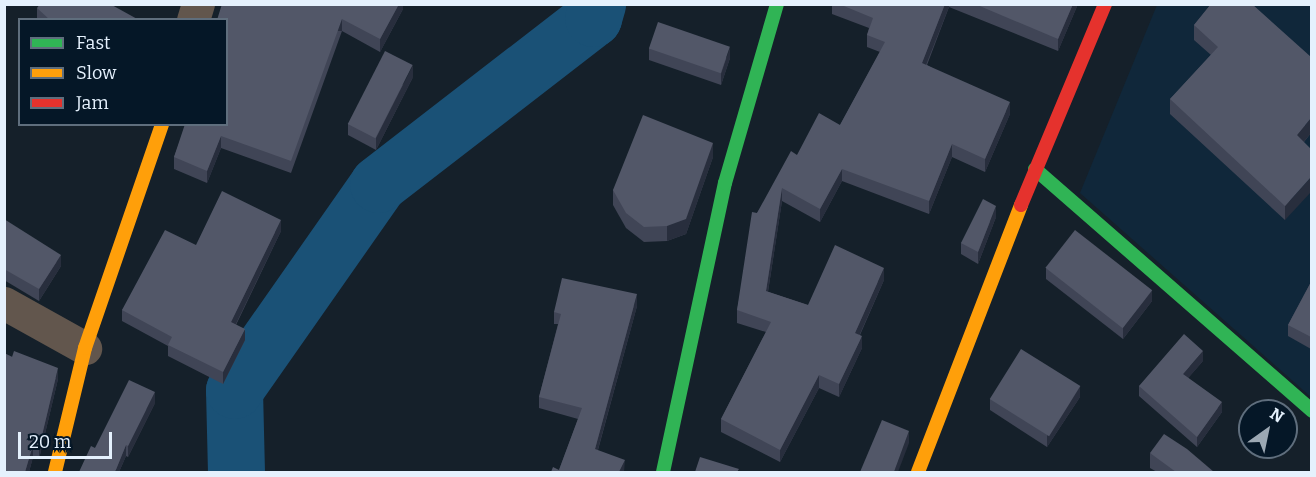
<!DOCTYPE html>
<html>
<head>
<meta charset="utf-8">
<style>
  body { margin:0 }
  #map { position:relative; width:1316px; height:477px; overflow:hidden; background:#15202a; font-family:Bitter,serif }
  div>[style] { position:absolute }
  .built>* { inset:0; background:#10273a }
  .river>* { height:57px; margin:-28.5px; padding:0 28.5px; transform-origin:28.5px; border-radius:28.5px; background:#1a5176 }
  .street>* { height:33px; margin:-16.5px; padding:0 16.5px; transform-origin:16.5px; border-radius:16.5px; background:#62564d }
  .fast>* { height:14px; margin:-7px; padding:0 7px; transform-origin:7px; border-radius:7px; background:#30b455 }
  .slow>* { height:14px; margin:-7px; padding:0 7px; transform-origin:7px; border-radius:7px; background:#ff9f0a }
  .jam>* { height:14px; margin:-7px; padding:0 7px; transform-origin:7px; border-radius:7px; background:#e5322d }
  .wall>* { inset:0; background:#404556 }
  .shaded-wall>* { inset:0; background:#282e3d; transform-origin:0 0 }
  .building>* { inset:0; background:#525768; transform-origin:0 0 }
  span { translate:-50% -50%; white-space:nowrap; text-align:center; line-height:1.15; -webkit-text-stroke:4.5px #051727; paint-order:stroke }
  .frame { position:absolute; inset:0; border:6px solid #e5f1fd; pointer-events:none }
  .legend { position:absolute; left:18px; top:18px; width:210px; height:108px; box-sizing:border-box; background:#051727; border:2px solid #5f6e7d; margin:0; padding:8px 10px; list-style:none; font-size:18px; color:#e5f1fd }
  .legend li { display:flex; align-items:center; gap:12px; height:30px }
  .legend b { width:30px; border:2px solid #5f6e7d }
  .north { position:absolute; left:1238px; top:399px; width:60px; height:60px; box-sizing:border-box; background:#051727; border:2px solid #5f6e7d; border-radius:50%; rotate:33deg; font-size:16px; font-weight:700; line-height:24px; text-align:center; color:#e5f1fd }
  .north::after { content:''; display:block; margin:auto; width:21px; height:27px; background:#9ca8b3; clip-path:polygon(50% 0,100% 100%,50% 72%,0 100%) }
  .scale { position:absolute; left:18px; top:432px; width:94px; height:27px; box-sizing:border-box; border:3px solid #e5f1fd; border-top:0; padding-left:8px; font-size:18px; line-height:21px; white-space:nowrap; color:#e5f1fd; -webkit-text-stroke:4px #051727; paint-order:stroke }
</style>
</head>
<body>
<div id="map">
  <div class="built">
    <i style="clip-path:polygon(1157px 5px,1311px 5px,1311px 397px,1080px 193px)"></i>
  </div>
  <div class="river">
    <i style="left:236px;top:472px;width:82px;rotate:-91.4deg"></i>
    <i style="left:234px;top:390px;width:251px;rotate:-55deg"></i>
    <i style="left:378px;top:184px;width:272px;rotate:-37.7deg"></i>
    <i style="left:593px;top:18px;width:15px;rotate:-74deg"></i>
  </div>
  <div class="street">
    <i style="left:193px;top:20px;width:17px;rotate:-73deg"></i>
    <i style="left:4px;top:303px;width:93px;rotate:29.1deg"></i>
  </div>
  <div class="fast">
    <i style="left:1035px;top:169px;width:368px;rotate:41.1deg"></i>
    <i style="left:663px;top:472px;width:296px;rotate:-77.9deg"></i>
    <i style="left:725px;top:183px;width:186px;rotate:-73.8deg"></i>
  </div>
  <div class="slow">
    <i style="left:55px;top:472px;width:128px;rotate:-76.4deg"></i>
    <i style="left:85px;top:348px;width:237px;rotate:-71deg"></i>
    <i style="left:918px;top:472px;width:286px;rotate:-68.9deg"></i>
  </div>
  <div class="jam">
    <i style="left:1021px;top:205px;width:218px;rotate:-67.3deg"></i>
  </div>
  <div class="wall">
    <i style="clip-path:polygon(403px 4px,403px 9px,380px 52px,342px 31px,291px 173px,221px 148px,207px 183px,174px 169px,174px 157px,226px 20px)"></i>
    <i style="clip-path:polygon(832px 4px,1078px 4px,1058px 51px,949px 7px,927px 65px,1010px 114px,985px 172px,952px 157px,929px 214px,842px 181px,820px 222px,782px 201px,768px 292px,808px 305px,884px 280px,860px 335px,862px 348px,839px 397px,819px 388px,780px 462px,721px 432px,721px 419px,766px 332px,737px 323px,737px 310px,757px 213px,797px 155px,840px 125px,880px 52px,867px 47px,867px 35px,869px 28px,832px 14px)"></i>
    <i style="clip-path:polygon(1211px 4px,1311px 133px,1304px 142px,1285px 220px,1170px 114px,1170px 99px,1211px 55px,1194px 40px,1194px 25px)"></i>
    <i style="clip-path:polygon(37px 8px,139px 20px,37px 20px)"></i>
    <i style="clip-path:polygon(649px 48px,730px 58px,721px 85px,649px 60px)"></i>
    <i style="clip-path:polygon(413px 77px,376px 150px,348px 135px,348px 124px)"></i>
    <i style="clip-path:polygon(713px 157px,686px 234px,667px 241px,644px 242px,626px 228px,613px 205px,613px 190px)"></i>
    <i style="clip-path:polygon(996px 217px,978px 264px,961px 254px,961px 243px)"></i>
    <i style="clip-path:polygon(4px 219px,61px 266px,39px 301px,4px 280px)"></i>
    <i style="clip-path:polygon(281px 231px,236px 325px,245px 340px,223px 384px,168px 356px,168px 346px,122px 321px,122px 310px,196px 245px)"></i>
    <i style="clip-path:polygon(1046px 268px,1152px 301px,1123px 339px,1046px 279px)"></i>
    <i style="clip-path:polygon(1311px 282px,1311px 349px,1288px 336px,1288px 325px)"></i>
    <i style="clip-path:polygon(637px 306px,598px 450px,559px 470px,578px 419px,539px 408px,539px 397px,558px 324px,554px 324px,554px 312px)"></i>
    <i style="clip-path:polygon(4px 353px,58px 379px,39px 459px,33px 457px,29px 472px,4px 472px)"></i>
    <i style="clip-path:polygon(1203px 361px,1188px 378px,1222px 412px,1197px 447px,1139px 396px,1139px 386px)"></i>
    <i style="clip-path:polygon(1080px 397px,1047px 447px,990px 410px,990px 399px)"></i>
    <i style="clip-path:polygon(155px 403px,128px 457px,126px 456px,119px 472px,95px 448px)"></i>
    <i style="clip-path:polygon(1150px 453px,1214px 472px,1157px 472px,1150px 468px)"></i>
  </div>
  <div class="shaded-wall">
    <i style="clip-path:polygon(399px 4px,403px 4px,403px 9px,380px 52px,380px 39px)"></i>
    <i style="clip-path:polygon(945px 4px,949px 4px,949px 7px,922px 75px,922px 63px)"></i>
    <i style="clip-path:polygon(1073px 4px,1078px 4px,1058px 51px,1058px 39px)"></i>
    <i style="left:342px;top:19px;width:12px;height:151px;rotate:90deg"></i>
    <i style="clip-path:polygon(730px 47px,730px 58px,721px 85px,721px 74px)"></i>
    <i style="clip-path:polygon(413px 65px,413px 77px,376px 150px,376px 138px)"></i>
    <i style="clip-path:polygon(1010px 102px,1010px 114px,985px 172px,985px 159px)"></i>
    <i style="clip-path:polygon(1311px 118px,1311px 133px,1297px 150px,1297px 135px)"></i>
    <i style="clip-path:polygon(221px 136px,221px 148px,207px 183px,207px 171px)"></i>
    <i style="clip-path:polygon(713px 143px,713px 157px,686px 234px,667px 241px,667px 226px)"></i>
    <i style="clip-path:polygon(952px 144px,952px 157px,929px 214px,929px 201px)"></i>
    <i style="clip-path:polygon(842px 169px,842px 181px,820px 222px,820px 209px)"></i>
    <i style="clip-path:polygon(1311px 177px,1311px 192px,1285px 220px,1285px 206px)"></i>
    <i style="clip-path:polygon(782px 188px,782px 201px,766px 304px,766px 291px)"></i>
    <i style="clip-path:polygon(996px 206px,996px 217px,978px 264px,978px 252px)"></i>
    <i style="clip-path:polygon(281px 220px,281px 231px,231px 334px,231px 322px)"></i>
    <i style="clip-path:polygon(61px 255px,61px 266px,39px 301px,39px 289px)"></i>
    <i style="clip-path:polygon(884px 268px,884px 280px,855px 345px,855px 333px)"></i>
    <i style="clip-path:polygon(1152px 290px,1152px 301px,1123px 339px,1123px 327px)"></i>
    <i style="clip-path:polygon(637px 294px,637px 306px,595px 460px,595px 449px)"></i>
    <i style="clip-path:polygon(245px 329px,245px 340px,223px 384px,223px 372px)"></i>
    <i style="clip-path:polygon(862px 336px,862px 348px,839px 397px,839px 384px)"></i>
    <i style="clip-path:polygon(1203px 351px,1203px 361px,1183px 384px,1183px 374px)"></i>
    <i style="clip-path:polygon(58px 368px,58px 379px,39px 459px,39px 448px)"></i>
    <i style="clip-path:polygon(819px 375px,819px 388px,780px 462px,780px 450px)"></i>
    <i style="clip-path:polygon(1080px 386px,1080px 397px,1047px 447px,1047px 436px)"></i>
    <i style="clip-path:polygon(155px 392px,155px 403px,128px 457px,128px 446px)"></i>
    <i style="clip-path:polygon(1222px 402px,1222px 412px,1197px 447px,1197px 437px)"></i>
    <i style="clip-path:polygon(909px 431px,909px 443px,898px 472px,894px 472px)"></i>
    <i style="clip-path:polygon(33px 445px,33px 457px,29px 472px,25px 472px)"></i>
    <i style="clip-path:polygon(126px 445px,126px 456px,119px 472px,115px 472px)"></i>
    <i style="clip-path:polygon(625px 460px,624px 472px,619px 472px)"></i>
  </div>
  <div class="building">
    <i style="clip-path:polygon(40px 4px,110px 4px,139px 20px,50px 20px,37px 8px)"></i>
    <i style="clip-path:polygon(222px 4px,399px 4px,380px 39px,342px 19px,291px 161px,221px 136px,207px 171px,174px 157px,185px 124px,226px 124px,226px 20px,217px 20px)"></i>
    <i style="clip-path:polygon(839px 4px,945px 4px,922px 63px,1010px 102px,985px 159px,952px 144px,929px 201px,842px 169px,820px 209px,782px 188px,766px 291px,808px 305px,835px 245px,884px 268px,855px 333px,862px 336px,839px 384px,819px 375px,780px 450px,721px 419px,771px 322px,737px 310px,752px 212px,757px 213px,791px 151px,797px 155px,819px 113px,840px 125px,885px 42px,867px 35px,873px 18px)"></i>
    <i style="clip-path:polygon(975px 4px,1073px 4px,1058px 39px)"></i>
    <i style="clip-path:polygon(1211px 4px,1252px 4px,1311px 57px,1311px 118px,1297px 135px,1311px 149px,1311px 177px,1285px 206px,1170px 99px,1218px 47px,1194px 25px)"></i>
    <i style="left:658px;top:22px;width:76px;height:28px;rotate:19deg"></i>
    <i style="left:385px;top:51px;width:31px;height:82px;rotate:27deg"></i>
    <i style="clip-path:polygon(643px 115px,713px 143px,686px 219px,667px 226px,644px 227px,626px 213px,613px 190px)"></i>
    <i style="clip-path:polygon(222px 191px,281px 220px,231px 322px,245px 329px,223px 372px,168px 345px,172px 337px,122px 310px,165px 230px,196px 245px)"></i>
    <i style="clip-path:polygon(983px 199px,996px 206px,978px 252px,961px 243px)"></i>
    <i style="clip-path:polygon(4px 219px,61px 255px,39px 289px,4px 269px)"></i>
    <i style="left:1075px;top:230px;width:98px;height:48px;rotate:38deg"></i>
    <i style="clip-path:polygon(562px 278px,637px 294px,595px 449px,625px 460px,619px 472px,551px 472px,553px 467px,559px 470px,582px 408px,539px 397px,561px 314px,554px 312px)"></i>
    <i style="clip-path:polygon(1311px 282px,1311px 337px,1288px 325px)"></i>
    <i style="clip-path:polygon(1184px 334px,1203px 351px,1183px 374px,1222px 402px,1197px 437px,1139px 386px)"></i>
    <i style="left:1021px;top:349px;width:70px;height:59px;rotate:32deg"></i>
    <i style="clip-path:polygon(14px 351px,58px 368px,39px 448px,33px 445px,25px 472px,8px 472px,4px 471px,4px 353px,12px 357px)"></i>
    <i style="clip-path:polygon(129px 380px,155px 392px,128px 446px,126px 445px,115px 472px,79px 472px,91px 446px,95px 448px)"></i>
    <i style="clip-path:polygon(882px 420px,909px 431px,894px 472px,860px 472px)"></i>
    <i style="clip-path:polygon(1164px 434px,1187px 449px,1214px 472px,1176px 472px,1150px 453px)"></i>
    <i style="clip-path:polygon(700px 457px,739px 469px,737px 472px,695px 472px)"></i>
  </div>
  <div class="frame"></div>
  <ul class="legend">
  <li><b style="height:8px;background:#30b455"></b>Fast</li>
  <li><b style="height:8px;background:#ff9f0a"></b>Slow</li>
  <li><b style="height:8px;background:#e5322d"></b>Jam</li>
  </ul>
  <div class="north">N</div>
  <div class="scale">20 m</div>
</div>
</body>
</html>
